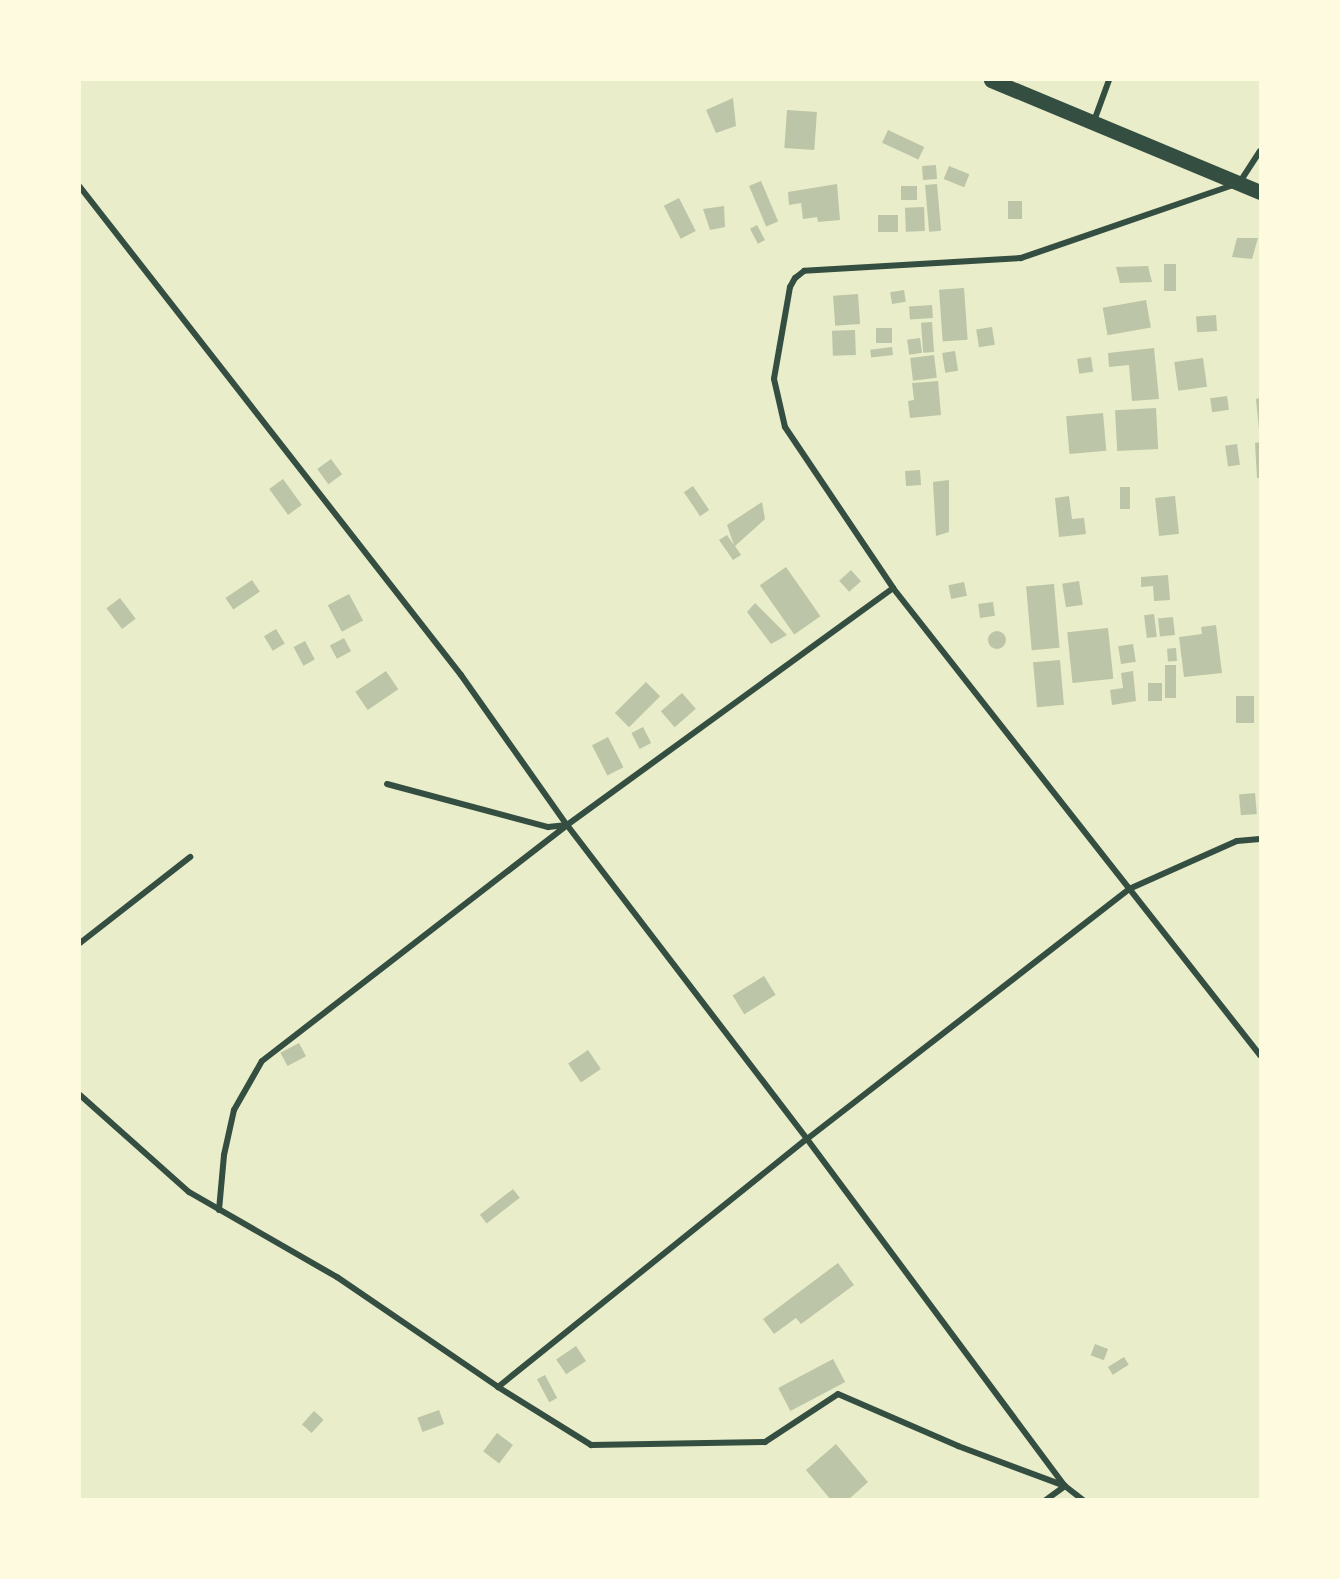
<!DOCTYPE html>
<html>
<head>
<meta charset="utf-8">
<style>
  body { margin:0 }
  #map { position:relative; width:1340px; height:1579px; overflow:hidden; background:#e9edc9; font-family:"DM Sans",sans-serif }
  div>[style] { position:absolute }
  .building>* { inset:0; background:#bcc5a7; transform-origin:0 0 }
  .round { border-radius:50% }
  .minor>* { height:6px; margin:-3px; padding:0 3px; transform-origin:3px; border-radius:3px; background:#344e41 }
  .primary>* { height:15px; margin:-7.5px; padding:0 7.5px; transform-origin:7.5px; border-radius:7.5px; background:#344e41 }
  span { translate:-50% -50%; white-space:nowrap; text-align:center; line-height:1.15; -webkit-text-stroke:6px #fefae0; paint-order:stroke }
  .frame { position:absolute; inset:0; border:81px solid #fefae0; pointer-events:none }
</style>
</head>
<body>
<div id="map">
  <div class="building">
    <i style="clip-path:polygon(733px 98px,736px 126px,716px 133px,706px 110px)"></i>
    <i style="left:787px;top:110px;width:30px;height:38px;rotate:4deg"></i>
    <i style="left:888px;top:130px;width:40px;height:14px;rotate:25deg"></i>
    <i style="left:936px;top:165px;width:14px;height:14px;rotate:86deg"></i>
    <i style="left:949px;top:166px;width:22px;height:14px;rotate:22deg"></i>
    <i style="left:761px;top:181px;width:44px;height:13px;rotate:67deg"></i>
    <i style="clip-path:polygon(837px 184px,840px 220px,818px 222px,817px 217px,803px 219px,801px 203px,789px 205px,788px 192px)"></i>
    <i style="left:937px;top:184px;width:47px;height:12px;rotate:85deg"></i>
    <i style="left:901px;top:186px;width:16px;height:14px"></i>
    <i style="left:679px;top:198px;width:37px;height:17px;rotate:63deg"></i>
    <i style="left:1008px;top:201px;width:14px;height:18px"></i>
    <i style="clip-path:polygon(724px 206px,725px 227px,710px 230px,703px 209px)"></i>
    <i style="left:924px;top:207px;width:24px;height:19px;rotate:88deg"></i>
    <i style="left:878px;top:215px;width:20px;height:17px"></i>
    <i style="left:757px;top:225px;width:17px;height:8px;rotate:62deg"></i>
    <i style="clip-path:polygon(1237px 238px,1258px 238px,1252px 259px,1232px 257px)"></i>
    <i style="left:1164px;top:264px;width:12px;height:27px"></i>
    <i style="clip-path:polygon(1148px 266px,1152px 282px,1120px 283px,1116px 267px)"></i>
    <i style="left:964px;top:288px;width:52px;height:25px;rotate:86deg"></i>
    <i style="left:904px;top:290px;width:12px;height:14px;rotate:81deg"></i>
    <i style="left:858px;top:294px;width:30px;height:25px;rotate:86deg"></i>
    <i style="left:1146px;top:300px;width:28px;height:44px;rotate:80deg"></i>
    <i style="left:932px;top:305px;width:13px;height:23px;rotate:86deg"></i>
    <i style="left:1216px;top:315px;width:16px;height:20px;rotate:86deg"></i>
    <i style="left:932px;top:322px;width:30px;height:11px;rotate:86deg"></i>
    <i style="left:992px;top:327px;width:18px;height:16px;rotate:81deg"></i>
    <i style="left:876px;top:328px;width:16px;height:15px"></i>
    <i style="left:855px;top:330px;width:25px;height:23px;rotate:88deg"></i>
    <i style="left:920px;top:338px;width:15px;height:13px;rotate:82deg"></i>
    <i style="left:892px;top:347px;width:8px;height:22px;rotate:83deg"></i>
    <i style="clip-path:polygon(1154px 348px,1159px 399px,1132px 401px,1129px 365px,1109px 367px,1108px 353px)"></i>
    <i style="left:955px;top:351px;width:20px;height:13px;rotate:81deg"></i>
    <i style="left:934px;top:355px;width:23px;height:24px;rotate:83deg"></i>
    <i style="left:1091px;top:357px;width:15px;height:14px;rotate:82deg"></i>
    <i style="left:1203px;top:358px;width:29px;height:29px;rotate:82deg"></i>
    <i style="clip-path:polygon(938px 381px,941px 415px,910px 418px,908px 401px,914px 400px,912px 383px)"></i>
    <i style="left:1227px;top:396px;width:14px;height:17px;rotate:82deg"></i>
    <i style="clip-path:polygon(1260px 398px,1260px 429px,1259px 429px,1256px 399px)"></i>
    <i style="left:1156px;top:408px;width:41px;height:41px;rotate:87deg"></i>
    <i style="left:1103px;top:413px;width:38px;height:37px;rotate:85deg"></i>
    <i style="clip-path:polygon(1260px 442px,1260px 478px,1257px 478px,1255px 443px)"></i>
    <i style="left:1237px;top:444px;width:21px;height:12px;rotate:82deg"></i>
    <i style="left:331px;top:459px;width:19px;height:17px;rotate:54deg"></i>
    <i style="left:920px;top:470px;width:15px;height:15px;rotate:86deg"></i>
    <i style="left:283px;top:479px;width:32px;height:17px;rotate:54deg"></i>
    <i style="clip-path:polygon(949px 480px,949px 532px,936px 536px,933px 482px)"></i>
    <i style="left:693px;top:486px;width:29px;height:11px;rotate:56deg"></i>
    <i style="left:1120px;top:487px;width:10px;height:22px"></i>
    <i style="clip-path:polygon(1069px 496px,1072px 519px,1084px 518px,1086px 534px,1059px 537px,1055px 498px)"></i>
    <i style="left:1175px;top:496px;width:38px;height:20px;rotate:84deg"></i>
    <i style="clip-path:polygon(762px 502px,765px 519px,735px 546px,741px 555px,733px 560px,719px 540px,727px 535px,734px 545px,727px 525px)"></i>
    <i style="left:786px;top:567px;width:60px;height:32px;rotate:55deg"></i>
    <i style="left:851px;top:570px;width:15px;height:16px;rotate:48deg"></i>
    <i style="clip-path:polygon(1168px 575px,1170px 600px,1154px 601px,1153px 586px,1141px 587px,1141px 577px)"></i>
    <i style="left:252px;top:580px;width:14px;height:32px;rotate:56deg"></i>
    <i style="left:1079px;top:581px;width:24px;height:17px;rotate:81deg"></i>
    <i style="left:964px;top:582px;width:14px;height:16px;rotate:78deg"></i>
    <i style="left:1054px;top:584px;width:64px;height:28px;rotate:85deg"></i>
    <i style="left:349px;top:594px;width:30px;height:24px;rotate:62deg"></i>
    <i style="left:120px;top:598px;width:26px;height:17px;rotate:53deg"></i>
    <i style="left:993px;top:602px;width:14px;height:15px;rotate:82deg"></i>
    <i style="clip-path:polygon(755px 603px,787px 635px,771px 644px,747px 612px)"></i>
    <i style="left:1154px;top:614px;width:23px;height:10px;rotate:83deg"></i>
    <i style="left:1173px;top:617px;width:18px;height:15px;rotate:84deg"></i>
    <i style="clip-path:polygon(1216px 625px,1222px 673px,1184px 677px,1179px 637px,1202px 634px,1201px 627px)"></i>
    <i style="left:1108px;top:628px;width:51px;height:41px;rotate:84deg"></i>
    <i style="left:276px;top:629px;width:17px;height:14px;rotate:59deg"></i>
    <i class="round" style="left:988px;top:631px;width:18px;height:18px"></i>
    <i style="left:344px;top:638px;width:15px;height:16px;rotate:62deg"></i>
    <i style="left:305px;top:641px;width:21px;height:13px;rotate:62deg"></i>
    <i style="left:1133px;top:644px;width:18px;height:15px;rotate:81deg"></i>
    <i style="left:1176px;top:648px;width:13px;height:9px;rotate:86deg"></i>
    <i style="left:1060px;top:660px;width:45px;height:27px;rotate:85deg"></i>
    <i style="left:1165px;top:665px;width:11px;height:33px"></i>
    <i style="left:386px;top:671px;width:22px;height:37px;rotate:56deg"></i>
    <i style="clip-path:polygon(1133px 671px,1136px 701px,1112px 705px,1110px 690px,1123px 688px,1121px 673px)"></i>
    <i style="left:646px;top:682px;width:20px;height:44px;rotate:45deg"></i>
    <i style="left:1148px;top:683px;width:14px;height:18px"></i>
    <i style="left:682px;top:693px;width:21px;height:28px;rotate:49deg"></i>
    <i style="left:1236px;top:696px;width:18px;height:27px"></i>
    <i style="left:643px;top:727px;width:18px;height:13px;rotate:63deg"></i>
    <i style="left:608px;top:737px;width:34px;height:18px;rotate:63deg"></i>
    <i style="left:1255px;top:793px;width:21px;height:16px;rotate:85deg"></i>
    <i style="left:764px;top:976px;width:22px;height:37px;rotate:58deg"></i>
    <i style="left:299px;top:1043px;width:15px;height:21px;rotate:62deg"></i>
    <i style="left:588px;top:1050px;width:23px;height:24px;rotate:56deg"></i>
    <i style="left:513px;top:1189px;width:11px;height:42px;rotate:52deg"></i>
    <i style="clip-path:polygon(838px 1263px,854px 1285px,801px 1324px,796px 1318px,774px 1334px,763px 1319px)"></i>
    <i style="left:1095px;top:1344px;width:14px;height:12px;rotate:21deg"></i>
    <i style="left:576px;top:1346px;width:18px;height:24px;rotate:56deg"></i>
    <i style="left:1124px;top:1357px;width:9px;height:19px;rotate:58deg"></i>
    <i style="left:833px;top:1359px;width:26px;height:62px;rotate:62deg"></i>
    <i style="left:545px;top:1375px;width:26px;height:9px;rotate:62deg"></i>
    <i style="left:439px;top:1410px;width:15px;height:23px;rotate:70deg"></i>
    <i style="left:314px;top:1411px;width:13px;height:18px;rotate:42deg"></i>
    <i style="left:497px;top:1433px;width:20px;height:23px;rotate:37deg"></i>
    <i style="clip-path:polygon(836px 1444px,868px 1482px,848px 1500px,831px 1500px,806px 1470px)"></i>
  </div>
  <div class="minor">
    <i style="left:1094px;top:121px;width:44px;rotate:-69.9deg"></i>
    <i style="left:1260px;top:151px;width:38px;rotate:123deg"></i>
    <i style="left:1239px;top:183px;width:231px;rotate:161deg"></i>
    <i style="left:1021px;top:258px;width:217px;rotate:176.6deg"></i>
    <i style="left:804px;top:271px;width:11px;rotate:142deg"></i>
    <i style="left:795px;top:278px;width:10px;rotate:119deg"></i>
    <i style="left:790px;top:287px;width:93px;rotate:99.9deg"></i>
    <i style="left:774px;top:379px;width:49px;rotate:77.1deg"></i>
    <i style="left:785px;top:427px;width:194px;rotate:56.1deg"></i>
    <i style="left:893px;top:588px;width:594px;rotate:51.84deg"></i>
    <i style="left:80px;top:187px;width:619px;rotate:52.02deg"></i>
    <i style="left:461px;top:675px;width:184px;rotate:54.8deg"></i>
    <i style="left:567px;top:825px;width:395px;rotate:52.6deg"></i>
    <i style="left:807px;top:1139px;width:432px;rotate:53.4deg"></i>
    <i style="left:1065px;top:1486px;width:24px;rotate:144deg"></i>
    <i style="left:387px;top:784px;width:167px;rotate:15deg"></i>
    <i style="left:548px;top:827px;width:19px;rotate:-6deg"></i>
    <i style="left:80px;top:943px;width:140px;rotate:-38deg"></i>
    <i style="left:80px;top:1095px;width:146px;rotate:41.7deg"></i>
    <i style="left:189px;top:1192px;width:171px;rotate:29.9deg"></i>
    <i style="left:337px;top:1277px;width:195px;rotate:34.3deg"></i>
    <i style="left:498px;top:1387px;width:110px;rotate:31.9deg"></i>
    <i style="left:591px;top:1445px;width:174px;rotate:-1deg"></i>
    <i style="left:765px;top:1442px;width:87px;rotate:-33.3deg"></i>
    <i style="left:838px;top:1394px;width:131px;rotate:23.4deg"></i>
    <i style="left:958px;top:1446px;width:114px;rotate:20.5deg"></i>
    <i style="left:1065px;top:1486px;width:23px;rotate:38deg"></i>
    <i style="left:219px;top:1210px;width:55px;rotate:-84.8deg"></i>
    <i style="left:224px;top:1155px;width:46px;rotate:-77.5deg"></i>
    <i style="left:234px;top:1110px;width:56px;rotate:-60.3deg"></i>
    <i style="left:262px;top:1061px;width:386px;rotate:-37.7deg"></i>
    <i style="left:567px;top:825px;width:403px;rotate:-36deg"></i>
    <i style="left:498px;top:1387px;width:396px;rotate:-38.8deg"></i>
    <i style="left:807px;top:1139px;width:408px;rotate:-37.8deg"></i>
    <i style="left:1129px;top:889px;width:118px;rotate:-24deg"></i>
    <i style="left:1237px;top:841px;width:23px;rotate:-5deg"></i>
  </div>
  <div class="primary">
    <i style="left:991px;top:80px;width:291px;rotate:22.6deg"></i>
  </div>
  <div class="frame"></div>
</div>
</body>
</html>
